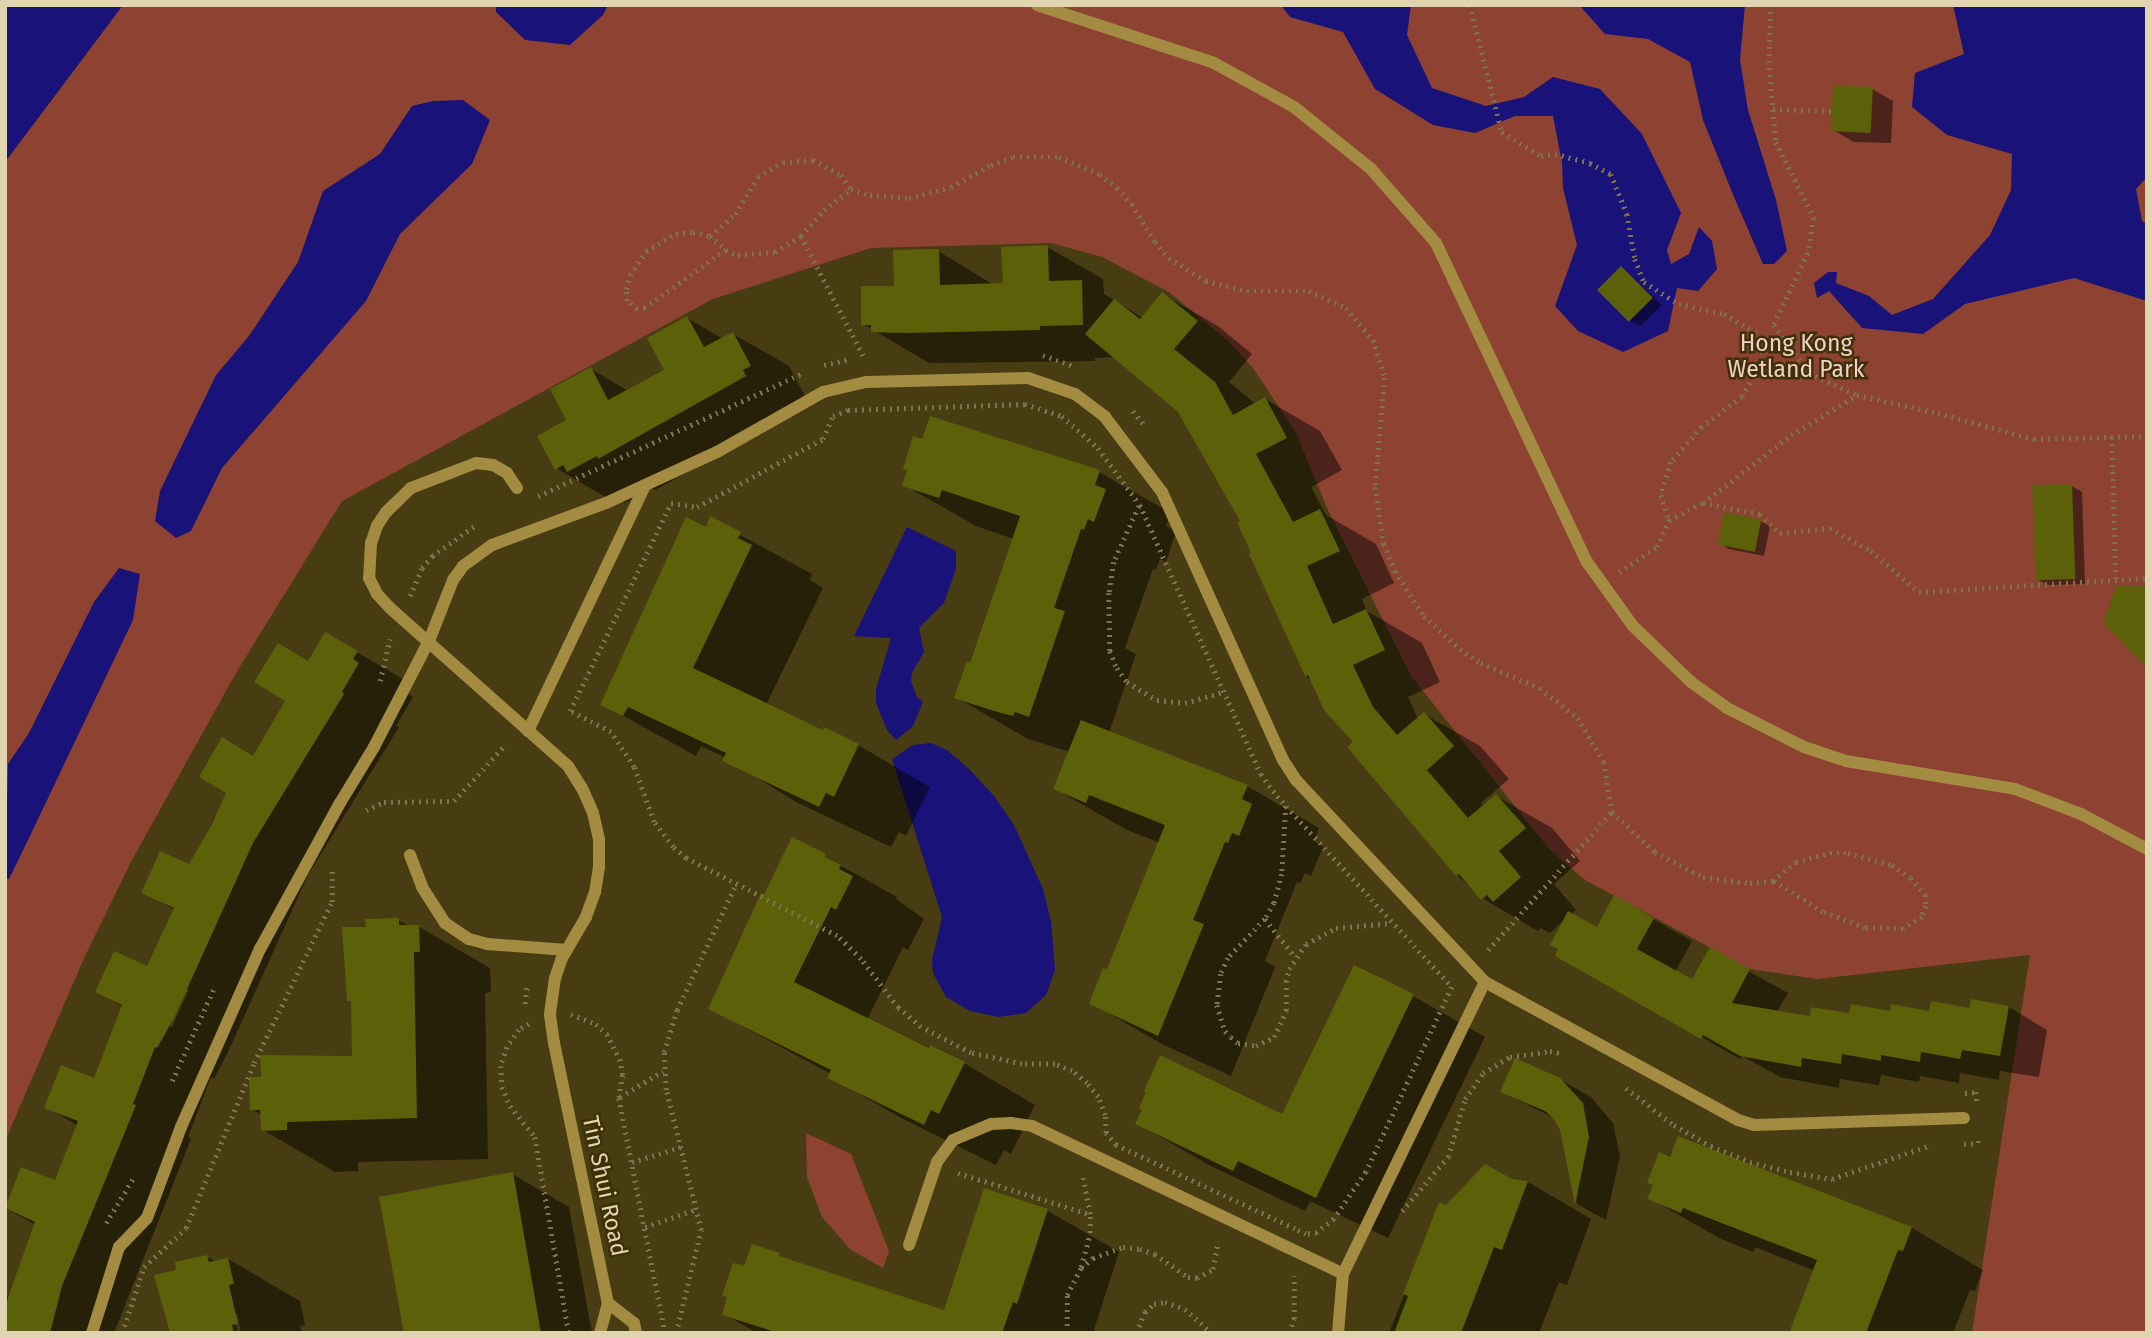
<!DOCTYPE html>
<html>
<head>
<meta charset="utf-8">
<style>
  body { margin:0 }
  #map { position:relative; width:2152px; height:1338px; overflow:hidden; background:#483c12; font-family:"Fira Sans",sans-serif }
  div>[style] { position:absolute }
  .green>* { inset:0; background:#8e4232 }
  .water>* { inset:0; background:#191278 }
  .shadow>* { inset:0; background:#0007 }
  .building>* { inset:0; background:#5c6009; transform-origin:0 0 }
  .path>* { height:4.5px; margin-top:-2.25px; transform-origin:0; background:repeating-linear-gradient(90deg,#7f734b 0 2px,transparent 0 7px) }
  .minor>* { height:12px; margin:-6px; padding:0 6px; transform-origin:6px; border-radius:6px; background:#a38c41 }
  span { translate:-50% -50%; white-space:nowrap; text-align:center; line-height:1.15; -webkit-text-stroke:5px #3d3105; paint-order:stroke }
  .park-label { font-size:23px; color:#f1d0c9 }
  .street-label { font-size:23px; color:#e1d5b1 }
  .frame { position:absolute; inset:0; border:7px solid #e1d5b1; pointer-events:none }
</style>
</head>
<body>
<div id="map">
  <div class="green">
    <i style="clip-path:polygon(123px 5px,2147px 5px,2147px 1333px,1972px 1333px,2030px 955px,1817px 979px,1750px 969px,1585px 880px,1550px 850px,1411px 676px,1327px 508px,1296px 433px,1253px 368px,1227px 340px,1169px 292px,1102px 257px,1051px 243px,871px 248px,713px 299px,342px 501px,236px 673px,132px 860px,85px 956px,5px 1141px,5px 162px)"></i>
    <i style="clip-path:polygon(806px 1133px,851px 1154px,889px 1251px,883px 1268px,851px 1250px,822px 1217px,807px 1177px)"></i>
  </div>
  <div class="water">
    <i style="clip-path:polygon(5px 5px,123px 5px,5px 162px)"></i>
    <i style="clip-path:polygon(496px 5px,608px 5px,603px 15px,570px 45px,525px 40px,496px 12px)"></i>
    <i style="clip-path:polygon(1281px 5px,1411px 5px,1407px 35px,1432px 88px,1486px 106px,1524px 97px,1553px 77px,1600px 89px,1642px 134px,1681px 213px,1667px 250px,1671px 264px,1689px 254px,1699px 227px,1712px 241px,1717px 269px,1698px 291px,1677px 288px,1668px 331px,1623px 352px,1578px 331px,1555px 306px,1577px 245px,1563px 188px,1562px 163px,1553px 116px,1515px 116px,1475px 133px,1433px 125px,1375px 89px,1343px 32px,1290px 17px)"></i>
    <i style="clip-path:polygon(1579px 5px,1745px 5px,1740px 60px,1748px 110px,1776px 200px,1787px 251px,1774px 264px,1763px 264px,1734px 197px,1703px 120px,1690px 62px,1648px 39px,1605px 34px)"></i>
    <i style="clip-path:polygon(1953px 5px,2147px 5px,2147px 177px,2136px 189px,2142px 221px,2147px 224px,2147px 301px,2074px 278px,1965px 304px,1923px 334px,1862px 328px,1829px 291px,1817px 298px,1814px 283px,1828px 272px,1837px 272px,1836px 283px,1869px 296px,1892px 315px,1933px 299px,1990px 235px,2011px 190px,2012px 154px,1947px 135px,1912px 107px,1915px 73px,1964px 54px)"></i>
    <i style="clip-path:polygon(463px 100px,490px 120px,472px 164px,400px 234px,366px 301px,222px 468px,191px 531px,176px 538px,155px 521px,160px 491px,216px 375px,249px 336px,298px 262px,323px 191px,380px 154px,412px 106px,433px 101px)"></i>
    <i style="clip-path:polygon(907px 527px,956px 551px,956px 569px,944px 603px,919px 628px,924px 652px,912px 673px,911px 681px,917px 697px,923px 702px,913px 726px,896px 740px,887px 730px,876px 703px,876px 689px,891px 638px,854px 636px)"></i>
    <i style="clip-path:polygon(119px 568px,140px 574px,133px 620px,28px 840px,9px 879px,5px 879px,8px 764px,29px 733px,94px 602px)"></i>
    <i style="clip-path:polygon(931px 743px,947px 750px,970px 770px,994px 796px,1014px 825px,1043px 889px,1051px 922px,1055px 970px,1046px 995px,1026px 1013px,998px 1017px,970px 1011px,946px 997px,933px 973px,932px 960px,942px 917px,892px 759px,913px 745px)"></i>
  </div>
  <div class="shadow">
    <i style="clip-path:polygon(1872px 89px,1893px 101px,1891px 143px,1854px 142px,1833px 130px)"></i>
    <i style="clip-path:polygon(1047px 247px,1103px 279px,1104px 294px,1143px 318px,1162px 294px,1218px 326px,1252px 354px,1229px 382px,1256px 404px,1265px 399px,1320px 431px,1342px 470px,1311px 487px,1326px 515px,1376px 544px,1394px 583px,1362px 599px,1367px 611px,1422px 643px,1440px 682px,1408px 697px,1418px 719px,1424px 714px,1480px 746px,1509px 779px,1481px 803px,1484px 806px,1496px 796px,1552px 828px,1580px 861px,1554px 884px,1576px 910px,1570px 915px,1597px 929px,1653px 919px,1692px 941px,1675px 972px,1693px 982px,1710px 950px,1788px 993px,1777px 1012px,1811px 1018px,2009px 1007px,2047px 1030px,2039px 1077px,2000px 1071px,1999px 1080px,1960px 1073px,1959px 1083px,1920px 1076px,1919px 1082px,1881px 1075px,1879px 1085px,1840px 1079px,1839px 1088px,1780px 1077px,1742px 1056px,1740px 1059px,1557px 955px,1565px 919px,1550px 933px,1541px 928px,1538px 931px,1482px 898px,1457px 875px,1306px 675px,1242px 521px,1180px 411px,1115px 357px,1095px 358px,1095px 361px,929px 363px,863px 324px,896px 287px,938px 251px,994px 285px,1004px 285px)"></i>
    <i style="clip-path:polygon(1622px 268px,1662px 305px,1640px 326px,1630px 320px)"></i>
    <i style="clip-path:polygon(687px 318px,723px 339px,733px 334px,789px 366px,806px 398px,801px 409px,655px 490px,652px 488px,624px 503px,617px 498px,612px 501px,556px 468px,569px 421px,591px 369px,628px 391px,666px 371px)"></i>
    <i style="clip-path:polygon(1099px 472px,1171px 513px,1166px 526px,1176px 532px,1166px 562px,1160px 559px,1156px 570px,1153px 569px,1125px 648px,1136px 654px,1109px 733px,1247px 786px,1319px 828px,1314px 841px,1323px 847px,1311px 876px,1305px 873px,1300px 883px,1297px 882px,1265px 961px,1275px 967px,1231px 1076px,1162px 1044px,1091px 1003px,1108px 971px,1160px 843px,1127px 830px,1055px 789px,1070px 752px,1028px 739px,956px 697px,971px 665px,1014px 539px,976px 526px,904px 485px)"></i>
    <i style="clip-path:polygon(2072px 486px,2082px 492px,2085px 584px,2048px 585px,2038px 580px)"></i>
    <i style="clip-path:polygon(711px 519px,812px 574px,810px 580px,823px 588px,766px 705px,858px 745px,930px 787px,906px 836px,899px 832px,891px 847px,796px 802px,726px 758px,701px 746px,696px 756px,602px 704px)"></i>
    <i style="clip-path:polygon(1760px 521px,1770px 526px,1764px 556px,1729px 549px,1719px 543px)"></i>
    <i style="clip-path:polygon(evenodd,326px 634px,413px 685px,408px 693px,413px 697px,396px 726px,399px 727px,308px 875px,229px 1050px,214px 1079px,211px 1077px,188px 1137px,191px 1139px,114px 1333px,5px 1333px,5px 1296px,10px 1297px,36px 1225px,7px 1209px,56px 1182px,78px 1126px,47px 1107px,95px 1080px,123px 1007px,97px 991px,148px 968px,175px 910px,143px 892px,189px 867px,228px 793px,254px 758px,326px 634px,185px 989px,189px 989px,172px 1027px,169px 1025px,185px 989px)"></i>
    <i style="clip-path:polygon(793px 839px,897px 897px,896px 899px,924px 919px,908px 950px,903px 947px,867px 1020px,964px 1063px,1035px 1105px,1011px 1154px,1004px 1150px,996px 1165px,901px 1118px,830px 1077px,831px 1074px,711px 1009px)"></i>
    <i style="clip-path:polygon(398px 920px,411px 927px,419px 927px,490px 968px,491px 992px,485px 993px,488px 1159px,358px 1162px,358px 1171px,335px 1172px,263px 1130px,262px 1115px,251px 1109px,263px 1079px,354px 1058px,353px 1002px,349px 1000px,368px 928px)"></i>
    <i style="clip-path:polygon(1354px 968px,1413px 996px,1485px 1037px,1388px 1238px,1310px 1201px,1305px 1211px,1209px 1165px,1138px 1124px,1283px 1116px)"></i>
    <i style="clip-path:polygon(1559px 1079px,1591px 1097px,1613px 1123px,1620px 1156px,1606px 1220px,1577px 1204px,1562px 1129px,1556px 1119px,1502px 1092px)"></i>
    <i style="clip-path:polygon(1679px 1138px,1912px 1228px,1983px 1270px,1975px 1291px,1970px 1290px,1953px 1333px,1791px 1333px,1815px 1271px,1755px 1247px,1753px 1252px,1721px 1239px,1649px 1198px)"></i>
    <i style="clip-path:polygon(512px 1174px,569px 1207px,592px 1333px,405px 1333px)"></i>
    <i style="clip-path:polygon(1512px 1180px,1528px 1182px,1591px 1219px,1567px 1285px,1559px 1282px,1539px 1333px,1389px 1333px,1440px 1204px,1447px 1207px)"></i>
    <i style="clip-path:polygon(985px 1191px,1048px 1211px,1119px 1252px,1093px 1333px,757px 1333px,724px 1314px,753px 1246px,793px 1262px,945px 1312px)"></i>
    <i style="clip-path:polygon(207px 1257px,217px 1262px,228px 1259px,300px 1301px,305px 1325px,300px 1326px,302px 1333px,241px 1333px,237px 1314px,234px 1314px,238px 1333px,171px 1333px,178px 1271px)"></i>
  </div>
  <div class="building">
    <i style="left:1833px;top:85px;width:40px;height:46px;rotate:3deg"></i>
    <i style="clip-path:polygon(1048px 245px,1049px 281px,1082px 280px,1083px 325px,1040px 326px,1040px 330px,905px 333px,871px 332px,871px 325px,861px 325px,861px 286px,894px 286px,893px 250px,939px 249px,940px 285px,971px 284px,1003px 283px,1001px 247px)"></i>
    <i style="left:1621px;top:266px;width:45px;height:34px;rotate:45deg"></i>
    <i style="clip-path:polygon(1162px 292px,1198px 321px,1174px 349px,1215px 382px,1233px 415px,1265px 397px,1287px 438px,1256px 454px,1293px 522px,1320px 509px,1340px 551px,1307px 566px,1333px 624px,1366px 609px,1385px 650px,1353px 665px,1373px 707px,1397px 735px,1424px 712px,1454px 746px,1427px 770px,1468px 818px,1496px 794px,1526px 828px,1499px 851px,1521px 877px,1493px 902px,1487px 895px,1481px 900px,1459px 874px,1456px 876px,1347px 747px,1353px 742px,1324px 710px,1308px 675px,1305px 676px,1249px 554px,1251px 553px,1237px 522px,1240px 521px,1178px 412px,1085px 334px,1114px 299px,1140px 319px)"></i>
    <i style="clip-path:polygon(687px 316px,704px 347px,733px 332px,751px 366px,743px 370px,746px 376px,598px 459px,597px 456px,567px 472px,563px 465px,555px 470px,537px 436px,566px 420px,550px 389px,591px 367px,608px 400px,664px 370px,647px 338px)"></i>
    <i style="clip-path:polygon(930px 416px,1100px 470px,1095px 485px,1106px 489px,1094px 522px,1088px 519px,1084px 530px,1081px 529px,1054px 608px,1065px 611px,1029px 717px,1015px 712px,1013px 716px,994px 711px,954px 698px,967px 661px,970px 663px,1020px 516px,942px 490px,939px 498px,902px 486px,907px 470px,903px 469px,913px 436px,922px 439px)"></i>
    <i style="left:2072px;top:484px;width:95px;height:40px;rotate:88deg"></i>
    <i style="left:1724px;top:512px;width:38px;height:33px;rotate:11deg"></i>
    <i style="clip-path:polygon(710px 516px,741px 532px,738px 538px,752px 545px,693px 668px,823px 730px,824px 727px,859px 744px,834px 797px,826px 793px,819px 807px,722px 761px,726px 753px,628px 707px,623px 716px,600px 705px,686px 517px,706px 527px)"></i>
    <i style="clip-path:polygon(2116px 586px,2147px 586px,2147px 668px,2103px 623px)"></i>
    <i style="clip-path:polygon(325px 632px,358px 651px,353px 659px,359px 663px,342px 692px,344px 694px,253px 843px,174px 1018px,157px 1048px,155px 1047px,133px 1104px,136px 1105px,62px 1286px,50px 1333px,5px 1333px,5px 1306px,35px 1222px,5px 1208px,21px 1167px,55px 1180px,78px 1121px,44px 1108px,61px 1065px,94px 1078px,122px 1005px,95px 992px,114px 951px,147px 966px,174px 908px,141px 893px,160px 851px,189px 864px,212px 824px,226px 793px,199px 777px,222px 737px,253px 756px,285px 701px,254px 682px,278px 643px,308px 661px)"></i>
    <i style="clip-path:polygon(1081px 720px,1248px 785px,1242px 799px,1252px 804px,1239px 836px,1232px 833px,1228px 843px,1225px 842px,1193px 920px,1204px 924px,1158px 1036px,1089px 1004px,1103px 968px,1107px 969px,1165px 825px,1089px 795px,1086px 803px,1053px 789px)"></i>
    <i style="clip-path:polygon(792px 837px,826px 854px,825px 857px,841px 865px,839px 869px,853px 876px,836px 910px,831px 907px,794px 982px,929px 1048px,930px 1045px,965px 1062px,939px 1114px,931px 1110px,924px 1125px,827px 1078px,831px 1070px,708px 1009px,761px 893px,764px 894px)"></i>
    <i style="clip-path:polygon(1614px 895px,1654px 918px,1637px 949px,1664px 964px,1692px 979px,1710px 947px,1750px 969px,1732px 1003px,1810px 1016px,1811px 1007px,1849px 1013px,1851px 1004px,1890px 1011px,1891px 1004px,1929px 1011px,1931px 1001px,1969px 1008px,1971px 999px,2009px 1006px,2000px 1056px,1962px 1050px,1960px 1059px,1921px 1052px,1920px 1062px,1881px 1055px,1881px 1061px,1842px 1054px,1841px 1064px,1802px 1058px,1801px 1067px,1740px 1056px,1703px 1035px,1701px 1039px,1555px 956px,1558px 949px,1550px 945px,1568px 911px,1597px 927px)"></i>
    <i style="clip-path:polygon(399px 918px,399px 925px,419px 925px,420px 952px,414px 952px,417px 1118px,287px 1122px,287px 1130px,261px 1131px,260px 1110px,250px 1110px,249px 1077px,261px 1077px,260px 1055px,352px 1056px,351px 1001px,347px 1001px,342px 927px,366px 927px,365px 919px)"></i>
    <i style="clip-path:polygon(1354px 965px,1414px 994px,1316px 1198px,1238px 1161px,1233px 1171px,1135px 1124px,1142px 1110px,1139px 1108px,1146px 1092px,1144px 1091px,1160px 1055px,1282px 1114px)"></i>
    <i style="clip-path:polygon(1515px 1058px,1560px 1078px,1583px 1103px,1589px 1137px,1575px 1205px,1560px 1130px,1554px 1119px,1545px 1111px,1500px 1092px)"></i>
    <i style="clip-path:polygon(1678px 1136px,1912px 1227px,1903px 1251px,1898px 1250px,1866px 1333px,1789px 1333px,1817px 1260px,1683px 1208px,1681px 1213px,1647px 1199px,1653px 1185px,1647px 1183px,1659px 1152px,1670px 1157px)"></i>
    <i style="clip-path:polygon(1485px 1164px,1512px 1179px,1528px 1181px,1502px 1250px,1494px 1247px,1461px 1333px,1394px 1333px,1408px 1296px,1403px 1294px,1439px 1202px,1446px 1205px)"></i>
    <i style="clip-path:polygon(513px 1172px,541px 1333px,404px 1333px,379px 1197px)"></i>
    <i style="clip-path:polygon(984px 1188px,1048px 1209px,1017px 1304px,1013px 1302px,1002px 1333px,778px 1333px,722px 1315px,727px 1297px,722px 1296px,733px 1263px,744px 1266px,752px 1244px,780px 1253px,779px 1256px,944px 1310px)"></i>
    <i style="clip-path:polygon(207px 1255px,209px 1262px,228px 1258px,234px 1284px,229px 1285px,238px 1324px,232px 1325px,234px 1333px,170px 1333px,154px 1275px,176px 1270px,175px 1262px)"></i>
  </div>
  <div class="path">
    <i style="left:1470px;top:5px;width:131px;rotate:75.9deg"></i>
    <i style="left:1502px;top:132px;width:46px;rotate:31.6deg"></i>
    <i style="left:1541px;top:156px;width:14px;rotate:-8deg"></i>
    <i style="left:1555px;top:154px;width:36px;rotate:14deg"></i>
    <i style="left:1590px;top:163px;width:24px;rotate:28deg"></i>
    <i style="left:1611px;top:174px;width:43px;rotate:68.2deg"></i>
    <i style="left:1627px;top:214px;width:46px;rotate:79.9deg"></i>
    <i style="left:1635px;top:259px;width:25px;rotate:69deg"></i>
    <i style="left:1644px;top:282px;width:41px;rotate:32.2deg"></i>
    <i style="left:1679px;top:304px;width:46px;rotate:12.5deg"></i>
    <i style="left:1724px;top:314px;width:36px;rotate:30deg"></i>
    <i style="left:1755px;top:332px;width:29px;rotate:70deg"></i>
    <i style="left:1765px;top:359px;width:44px;rotate:121.2deg"></i>
    <i style="left:1742px;top:397px;width:50px;rotate:143.1deg"></i>
    <i style="left:1702px;top:427px;width:47px;rotate:131.5deg"></i>
    <i style="left:1671px;top:462px;width:34px;rotate:107deg"></i>
    <i style="left:1661px;top:495px;width:26px;rotate:72deg"></i>
    <i style="left:1771px;top:5px;width:56px;rotate:92deg"></i>
    <i style="left:1769px;top:61px;width:81px;rotate:85.1deg"></i>
    <i style="left:1776px;top:142px;width:85px;rotate:63.4deg"></i>
    <i style="left:1814px;top:218px;width:36px;rotate:100deg"></i>
    <i style="left:1808px;top:253px;width:80px;rotate:115.3deg"></i>
    <i style="left:1774px;top:325px;width:59px;rotate:53.9deg"></i>
    <i style="left:1809px;top:373px;width:53px;rotate:24.6deg"></i>
    <i style="left:1857px;top:395px;width:83px;rotate:12.5deg"></i>
    <i style="left:1938px;top:413px;width:99px;rotate:15.2deg"></i>
    <i style="left:2034px;top:439px;width:113px;rotate:-1.5deg"></i>
    <i style="left:1773px;top:109px;width:59px;rotate:1.9deg"></i>
    <i style="left:710px;top:236px;width:21px;rotate:41deg"></i>
    <i style="left:726px;top:250px;width:13px;rotate:23deg"></i>
    <i style="left:738px;top:255px;width:37px;rotate:-5deg"></i>
    <i style="left:775px;top:252px;width:31px;rotate:-32deg"></i>
    <i style="left:801px;top:236px;width:35px;rotate:-49deg"></i>
    <i style="left:824px;top:210px;width:34px;rotate:-38deg"></i>
    <i style="left:801px;top:236px;width:136px;rotate:62.5deg"></i>
    <i style="left:726px;top:250px;width:100px;rotate:144.4deg"></i>
    <i style="left:645px;top:308px;width:8px;rotate:173deg"></i>
    <i style="left:637px;top:309px;width:13px;rotate:-141deg"></i>
    <i style="left:627px;top:301px;width:12px;rotate:-95deg"></i>
    <i style="left:626px;top:289px;width:15px;rotate:-74deg"></i>
    <i style="left:630px;top:275px;width:29px;rotate:-56deg"></i>
    <i style="left:646px;top:251px;width:34px;rotate:-30deg"></i>
    <i style="left:676px;top:234px;width:17px;rotate:-7deg"></i>
    <i style="left:693px;top:232px;width:17px;rotate:13deg"></i>
    <i style="left:710px;top:236px;width:33px;rotate:-41deg"></i>
    <i style="left:735px;top:214px;width:44px;rotate:-58.1deg"></i>
    <i style="left:758px;top:177px;width:29px;rotate:-31deg"></i>
    <i style="left:783px;top:162px;width:30px;rotate:-4deg"></i>
    <i style="left:813px;top:160px;width:32px;rotate:28deg"></i>
    <i style="left:841px;top:175px;width:17px;rotate:54deg"></i>
    <i style="left:851px;top:189px;width:20px;rotate:18deg"></i>
    <i style="left:870px;top:195px;width:39px;rotate:4deg"></i>
    <i style="left:909px;top:198px;width:43px;rotate:-14.7deg"></i>
    <i style="left:951px;top:187px;width:46px;rotate:-28.8deg"></i>
    <i style="left:991px;top:165px;width:23px;rotate:-20deg"></i>
    <i style="left:1013px;top:157px;width:46px"></i>
    <i style="left:1059px;top:157px;width:44px;rotate:22.5deg"></i>
    <i style="left:1100px;top:174px;width:22px;rotate:39deg"></i>
    <i style="left:1117px;top:188px;width:22px;rotate:47deg"></i>
    <i style="left:1132px;top:204px;width:44px;rotate:58.8deg"></i>
    <i style="left:1155px;top:242px;width:21px;rotate:49deg"></i>
    <i style="left:1169px;top:258px;width:44px;rotate:31.9deg"></i>
    <i style="left:1206px;top:281px;width:42px;rotate:13.7deg"></i>
    <i style="left:1247px;top:291px;width:62px"></i>
    <i style="left:1309px;top:291px;width:41px;rotate:24.7deg"></i>
    <i style="left:1346px;top:308px;width:42px;rotate:49.8deg"></i>
    <i style="left:1373px;top:340px;width:40px;rotate:72deg"></i>
    <i style="left:1385px;top:378px;width:109px;rotate:95.2deg"></i>
    <i style="left:1375px;top:487px;width:58px;rotate:81deg"></i>
    <i style="left:1384px;top:544px;width:29px;rotate:68deg"></i>
    <i style="left:1395px;top:571px;width:54px;rotate:57.2deg"></i>
    <i style="left:1424px;top:616px;width:49px;rotate:42.5deg"></i>
    <i style="left:1460px;top:649px;width:25px;rotate:34deg"></i>
    <i style="left:1481px;top:663px;width:64px;rotate:23deg"></i>
    <i style="left:1540px;top:688px;width:48px;rotate:38.3deg"></i>
    <i style="left:1578px;top:718px;width:51px;rotate:59.4deg"></i>
    <i style="left:1604px;top:762px;width:51px;rotate:80.9deg"></i>
    <i style="left:1612px;top:812px;width:59px;rotate:42.9deg"></i>
    <i style="left:1655px;top:852px;width:54px;rotate:27.5deg"></i>
    <i style="left:1703px;top:877px;width:47px;rotate:7.3deg"></i>
    <i style="left:1750px;top:883px;width:23px;rotate:-5deg"></i>
    <i style="left:1773px;top:881px;width:30px;rotate:-40deg"></i>
    <i style="left:1796px;top:862px;width:35px;rotate:-15deg"></i>
    <i style="left:1830px;top:853px;width:18px"></i>
    <i style="left:1848px;top:853px;width:46px;rotate:15.3deg"></i>
    <i style="left:1892px;top:865px;width:23px;rotate:34deg"></i>
    <i style="left:1911px;top:878px;width:23px;rotate:49deg"></i>
    <i style="left:1926px;top:895px;width:11px;rotate:90deg"></i>
    <i style="left:1926px;top:906px;width:12px;rotate:110deg"></i>
    <i style="left:1922px;top:917px;width:22px;rotate:148deg"></i>
    <i style="left:1903px;top:929px;width:38px;rotate:-178deg"></i>
    <i style="left:1865px;top:928px;width:45px;rotate:-159.1deg"></i>
    <i style="left:1823px;top:912px;width:59px;rotate:-148.2deg"></i>
    <i style="left:1043px;top:355px;width:33px;rotate:20deg"></i>
    <i style="left:824px;top:365px;width:26px;rotate:-13deg"></i>
    <i style="left:1025px;top:404px;width:39px;rotate:18deg"></i>
    <i style="left:1062px;top:416px;width:48px;rotate:41.6deg"></i>
    <i style="left:1098px;top:448px;width:71px;rotate:53.6deg"></i>
    <i style="left:1140px;top:505px;width:295px;rotate:65.8deg"></i>
    <i style="left:1261px;top:774px;width:27px;rotate:54deg"></i>
    <i style="left:1277px;top:796px;width:259px;rotate:47.5deg"></i>
    <i style="left:1452px;top:987px;width:204px;rotate:114.9deg"></i>
    <i style="left:1366px;top:1172px;width:57px;rotate:124.2deg"></i>
    <i style="left:1334px;top:1219px;width:22px;rotate:141deg"></i>
    <i style="left:1317px;top:1233px;width:11px;rotate:175deg"></i>
    <i style="left:1306px;top:1234px;width:12px;rotate:-156deg"></i>
    <i style="left:1295px;top:1229px;width:198px;rotate:-154.9deg"></i>
    <i style="left:1116px;top:1145px;width:16px;rotate:-130deg"></i>
    <i style="left:1106px;top:1133px;width:18px;rotate:-93deg"></i>
    <i style="left:1105px;top:1115px;width:19px;rotate:-111deg"></i>
    <i style="left:1098px;top:1097px;width:18px;rotate:-128deg"></i>
    <i style="left:1087px;top:1083px;width:19px;rotate:-141deg"></i>
    <i style="left:1072px;top:1071px;width:18px;rotate:-158deg"></i>
    <i style="left:1055px;top:1064px;width:33px;rotate:180deg"></i>
    <i style="left:1022px;top:1064px;width:52px;rotate:-167.8deg"></i>
    <i style="left:971px;top:1053px;width:56px;rotate:-152.5deg"></i>
    <i style="left:921px;top:1027px;width:30px;rotate:-140deg"></i>
    <i style="left:898px;top:1008px;width:61px;rotate:-127.1deg"></i>
    <i style="left:861px;top:959px;width:33px;rotate:-136deg"></i>
    <i style="left:837px;top:936px;width:170px;rotate:-152.7deg"></i>
    <i style="left:686px;top:858px;width:17px;rotate:-140deg"></i>
    <i style="left:673px;top:847px;width:31px;rotate:-127deg"></i>
    <i style="left:654px;top:822px;width:59px;rotate:-110deg"></i>
    <i style="left:634px;top:767px;width:42px;rotate:-123.3deg"></i>
    <i style="left:611px;top:732px;width:46px;rotate:-152.9deg"></i>
    <i style="left:570px;top:711px;width:231px;rotate:-64.1deg"></i>
    <i style="left:671px;top:503px;width:26px;rotate:9deg"></i>
    <i style="left:697px;top:507px;width:143px;rotate:-28.4deg"></i>
    <i style="left:823px;top:439px;width:25px;rotate:-67deg"></i>
    <i style="left:833px;top:416px;width:16px;rotate:-22deg"></i>
    <i style="left:848px;top:410px;width:177px;rotate:-1.9deg"></i>
    <i style="left:1133px;top:411px;width:19px;rotate:51deg"></i>
    <i style="left:2112px;top:437px;width:142px;rotate:88.4deg"></i>
    <i style="left:538px;top:496px;width:292px;rotate:-24.9deg"></i>
    <i style="left:1703px;top:503px;width:111px;rotate:-37.7deg"></i>
    <i style="left:1791px;top:435px;width:76px;rotate:-31deg"></i>
    <i style="left:1139px;top:506px;width:61px;rotate:114.1deg"></i>
    <i style="left:1114px;top:562px;width:31px;rotate:99deg"></i>
    <i style="left:1109px;top:593px;width:58px;rotate:89deg"></i>
    <i style="left:1110px;top:651px;width:18px;rotate:68deg"></i>
    <i style="left:1117px;top:668px;width:17px;rotate:54deg"></i>
    <i style="left:1127px;top:682px;width:35px;rotate:31deg"></i>
    <i style="left:1157px;top:700px;width:28px;rotate:6deg"></i>
    <i style="left:1185px;top:703px;width:40px;rotate:-16deg"></i>
    <i style="left:1619px;top:572px;width:45px;rotate:-33.3deg"></i>
    <i style="left:1657px;top:547px;width:30px;rotate:-66deg"></i>
    <i style="left:1669px;top:520px;width:38px;rotate:-27deg"></i>
    <i style="left:1703px;top:503px;width:58px;rotate:10.9deg"></i>
    <i style="left:1760px;top:514px;width:28px;rotate:44deg"></i>
    <i style="left:1780px;top:533px;width:50px;rotate:-5.7deg"></i>
    <i style="left:1830px;top:528px;width:47px;rotate:29.3deg"></i>
    <i style="left:1871px;top:551px;width:63px;rotate:40.5deg"></i>
    <i style="left:1919px;top:592px;width:228px;rotate:-3.5deg"></i>
    <i style="left:410px;top:596px;width:30px;rotate:-67deg"></i>
    <i style="left:422px;top:568px;width:16px;rotate:-50deg"></i>
    <i style="left:432px;top:556px;width:54px;rotate:-35.2deg"></i>
    <i style="left:380px;top:681px;width:43px;rotate:-76.6deg"></i>
    <i style="left:1286px;top:806px;width:68px;rotate:93.4deg"></i>
    <i style="left:1282px;top:874px;width:30px;rotate:105deg"></i>
    <i style="left:1274px;top:903px;width:18px;rotate:119deg"></i>
    <i style="left:1265px;top:919px;width:54px;rotate:133.5deg"></i>
    <i style="left:1228px;top:958px;width:17px;rotate:114deg"></i>
    <i style="left:1221px;top:974px;width:31px;rotate:97deg"></i>
    <i style="left:1217px;top:1005px;width:27px;rotate:73deg"></i>
    <i style="left:1225px;top:1031px;width:8px;rotate:45deg"></i>
    <i style="left:1231px;top:1037px;width:9px;rotate:41deg"></i>
    <i style="left:1238px;top:1043px;width:18px;rotate:9deg"></i>
    <i style="left:1256px;top:1046px;width:20px;rotate:-27deg"></i>
    <i style="left:1274px;top:1037px;width:29px;rotate:-65deg"></i>
    <i style="left:1286px;top:1011px;width:29px;rotate:-90deg"></i>
    <i style="left:1286px;top:982px;width:13px;rotate:-77deg"></i>
    <i style="left:1289px;top:969px;width:30px;rotate:-56deg"></i>
    <i style="left:1306px;top:944px;width:34px;rotate:-28deg"></i>
    <i style="left:1336px;top:928px;width:56px;rotate:-5.1deg"></i>
    <i style="left:366px;top:810px;width:20px;rotate:-24deg"></i>
    <i style="left:384px;top:802px;width:70px;rotate:-0.8deg"></i>
    <i style="left:454px;top:801px;width:77px;rotate:-47.6deg"></i>
    <i style="left:1265px;top:919px;width:48px;rotate:51.7deg"></i>
    <i style="left:1488px;top:950px;width:186px;rotate:-48.1deg"></i>
    <i style="left:525px;top:1004px;width:19px;rotate:-84deg"></i>
    <i style="left:571px;top:1014px;width:27px;rotate:22deg"></i>
    <i style="left:596px;top:1024px;width:15px;rotate:42deg"></i>
    <i style="left:607px;top:1034px;width:28px;rotate:63deg"></i>
    <i style="left:620px;top:1059px;width:16px;rotate:79deg"></i>
    <i style="left:623px;top:1075px;width:23px;rotate:100deg"></i>
    <i style="left:619px;top:1098px;width:239px;rotate:78.9deg"></i>
    <i style="left:529px;top:1024px;width:12px;rotate:149deg"></i>
    <i style="left:519px;top:1030px;width:21px;rotate:125deg"></i>
    <i style="left:507px;top:1047px;width:20px;rotate:108deg"></i>
    <i style="left:501px;top:1066px;width:21px;rotate:87deg"></i>
    <i style="left:502px;top:1087px;width:21px;rotate:67deg"></i>
    <i style="left:510px;top:1106px;width:40px;rotate:51deg"></i>
    <i style="left:535px;top:1137px;width:199px;rotate:80.2deg"></i>
    <i style="left:172px;top:1081px;width:100px;rotate:-65.7deg"></i>
    <i style="left:1626px;top:1088px;width:61px;rotate:37.6deg"></i>
    <i style="left:1674px;top:1125px;width:43px;rotate:29.6deg"></i>
    <i style="left:1711px;top:1146px;width:42px;rotate:22.3deg"></i>
    <i style="left:1750px;top:1162px;width:41px;rotate:14deg"></i>
    <i style="left:1790px;top:1172px;width:43px;rotate:9.5deg"></i>
    <i style="left:1832px;top:1179px;width:105px;rotate:-19deg"></i>
    <i style="left:1965px;top:1093px;width:11px;rotate:-5deg"></i>
    <i style="left:1976px;top:1092px;width:9px;rotate:84deg"></i>
    <i style="left:620px;top:1097px;width:50px;rotate:-31.2deg"></i>
    <i style="left:1964px;top:1144px;width:14px;rotate:-4deg"></i>
    <i style="left:1978px;top:1143px;width:6px;rotate:-99deg"></i>
    <i style="left:632px;top:1162px;width:51px;rotate:-17deg"></i>
    <i style="left:958px;top:1173px;width:138px;rotate:17.3deg"></i>
    <i style="left:1402px;top:1211px;width:71px;rotate:-49.6deg"></i>
    <i style="left:1448px;top:1157px;width:60px;rotate:-73.7deg"></i>
    <i style="left:1465px;top:1099px;width:32px;rotate:-55deg"></i>
    <i style="left:1483px;top:1073px;width:31px;rotate:-31deg"></i>
    <i style="left:1510px;top:1057px;width:40px;rotate:-8.5deg"></i>
    <i style="left:1550px;top:1051px;width:14px;rotate:12deg"></i>
    <i style="left:106px;top:1223px;width:54px;rotate:-58.7deg"></i>
    <i style="left:645px;top:1227px;width:54px;rotate:-19.4deg"></i>
    <i style="left:1081px;top:1267px;width:35px;rotate:-75deg"></i>
    <i style="left:1090px;top:1233px;width:19px;rotate:-90deg"></i>
    <i style="left:1090px;top:1214px;width:37px;rotate:-101deg"></i>
    <i style="left:122px;top:1333px;width:70px;rotate:-71.6deg"></i>
    <i style="left:144px;top:1267px;width:57px;rotate:-42.9deg"></i>
    <i style="left:186px;top:1228px;width:178px;rotate:-67.6deg"></i>
    <i style="left:254px;top:1063px;width:179px;rotate:-64.2deg"></i>
    <i style="left:332px;top:902px;width:33px;rotate:-90deg"></i>
    <i style="left:676px;top:1333px;width:106px;rotate:-76.4deg"></i>
    <i style="left:701px;top:1230px;width:144px;rotate:-104deg"></i>
    <i style="left:666px;top:1090px;width:38px;rotate:-93deg"></i>
    <i style="left:664px;top:1052px;width:44px;rotate:-72.8deg"></i>
    <i style="left:677px;top:1010px;width:139px;rotate:-64.9deg"></i>
    <i style="left:1067px;top:1333px;width:38px;rotate:-90deg"></i>
    <i style="left:1067px;top:1295px;width:30px;rotate:-63deg"></i>
    <i style="left:1081px;top:1268px;width:16px;rotate:-40deg"></i>
    <i style="left:1093px;top:1258px;width:32px;rotate:-20deg"></i>
    <i style="left:1123px;top:1247px;width:17px;rotate:7deg"></i>
    <i style="left:1140px;top:1249px;width:16px;rotate:18deg"></i>
    <i style="left:1155px;top:1254px;width:40px;rotate:34.9deg"></i>
    <i style="left:1188px;top:1277px;width:9px;rotate:6deg"></i>
    <i style="left:1197px;top:1278px;width:18px;rotate:-29deg"></i>
    <i style="left:1213px;top:1269px;width:28px;rotate:-80deg"></i>
    <i style="left:1136px;top:1333px;width:23px;rotate:-67deg"></i>
    <i style="left:1145px;top:1312px;width:12px;rotate:-42deg"></i>
    <i style="left:1154px;top:1304px;width:11px;rotate:-10deg"></i>
    <i style="left:1165px;top:1302px;width:21px;rotate:19deg"></i>
    <i style="left:1185px;top:1309px;width:36px;rotate:42deg"></i>
    <i style="left:1289px;top:1333px;width:15px;rotate:-70deg"></i>
    <i style="left:1294px;top:1319px;width:43px;rotate:-90deg"></i>
  </div>
  <div class="minor">
    <i style="left:1037px;top:5px;width:186px;rotate:18.1deg"></i>
    <i style="left:1214px;top:63px;width:91px;rotate:28.8deg"></i>
    <i style="left:1294px;top:107px;width:99px;rotate:38.8deg"></i>
    <i style="left:1371px;top:169px;width:98px;rotate:48.7deg"></i>
    <i style="left:1436px;top:243px;width:353px;rotate:64.7deg"></i>
    <i style="left:1587px;top:562px;width:79px;rotate:54.3deg"></i>
    <i style="left:1633px;top:626px;width:81px;rotate:44deg"></i>
    <i style="left:1691px;top:682px;width:44px;rotate:35.8deg"></i>
    <i style="left:1727px;top:708px;width:86px;rotate:26.9deg"></i>
    <i style="left:1804px;top:747px;width:44px;rotate:18.4deg"></i>
    <i style="left:1846px;top:761px;width:171px;rotate:9.4deg"></i>
    <i style="left:2015px;top:789px;width:71px;rotate:20.7deg"></i>
    <i style="left:2081px;top:814px;width:75px;rotate:27.9deg"></i>
    <i style="left:517px;top:488px;width:18px;rotate:-124deg"></i>
    <i style="left:507px;top:473px;width:16px;rotate:-150deg"></i>
    <i style="left:493px;top:465px;width:17px;rotate:-173deg"></i>
    <i style="left:476px;top:463px;width:70px;rotate:159deg"></i>
    <i style="left:411px;top:488px;width:35px;rotate:136deg"></i>
    <i style="left:386px;top:512px;width:17px;rotate:123deg"></i>
    <i style="left:377px;top:526px;width:18px;rotate:109deg"></i>
    <i style="left:371px;top:543px;width:35px;rotate:93deg"></i>
    <i style="left:369px;top:578px;width:18px;rotate:63deg"></i>
    <i style="left:377px;top:594px;width:19px;rotate:47deg"></i>
    <i style="left:390px;top:608px;width:238px;rotate:41.6deg"></i>
    <i style="left:568px;top:766px;width:26px;rotate:58deg"></i>
    <i style="left:582px;top:788px;width:27px;rotate:66deg"></i>
    <i style="left:593px;top:813px;width:27px;rotate:77deg"></i>
    <i style="left:599px;top:839px;width:28px;rotate:90deg"></i>
    <i style="left:599px;top:867px;width:25px;rotate:99deg"></i>
    <i style="left:595px;top:892px;width:27px;rotate:110deg"></i>
    <i style="left:586px;top:917px;width:48px;rotate:120.3deg"></i>
    <i style="left:562px;top:958px;width:21px;rotate:109deg"></i>
    <i style="left:555px;top:978px;width:37px;rotate:98deg"></i>
    <i style="left:550px;top:1015px;width:28px;rotate:82deg"></i>
    <i style="left:554px;top:1043px;width:266px;rotate:78.3deg"></i>
    <i style="left:608px;top:1303px;width:31px;rotate:105deg"></i>
    <i style="left:528px;top:731px;width:272px;rotate:-64.5deg"></i>
    <i style="left:410px;top:855px;width:34px;rotate:69deg"></i>
    <i style="left:422px;top:887px;width:43px;rotate:57.4deg"></i>
    <i style="left:445px;top:923px;width:29px;rotate:34deg"></i>
    <i style="left:469px;top:939px;width:20px;rotate:15deg"></i>
    <i style="left:488px;top:944px;width:79px;rotate:4.3deg"></i>
    <i style="left:909px;top:1245px;width:88px;rotate:-71.4deg"></i>
    <i style="left:937px;top:1162px;width:27px;rotate:-54deg"></i>
    <i style="left:953px;top:1140px;width:41px;rotate:-22.8deg"></i>
    <i style="left:991px;top:1124px;width:20px;rotate:-3deg"></i>
    <i style="left:1011px;top:1123px;width:21px;rotate:8deg"></i>
    <i style="left:1032px;top:1126px;width:344px;rotate:25.4deg"></i>
    <i style="left:608px;top:1303px;width:33px;rotate:38deg"></i>
    <i style="left:634px;top:1323px;width:10px;rotate:79deg"></i>
    <i style="left:92px;top:1333px;width:90px;rotate:-72.6deg"></i>
    <i style="left:119px;top:1247px;width:40px;rotate:-46deg"></i>
    <i style="left:147px;top:1218px;width:97px;rotate:-69.5deg"></i>
    <i style="left:181px;top:1127px;width:195px;rotate:-66.1deg"></i>
    <i style="left:260px;top:949px;width:166px;rotate:-61.3deg"></i>
    <i style="left:340px;top:803px;width:66px;rotate:-58.7deg"></i>
    <i style="left:374px;top:747px;width:119px;rotate:-62.6deg"></i>
    <i style="left:429px;top:641px;width:66px;rotate:-68.5deg"></i>
    <i style="left:453px;top:580px;width:17px;rotate:-54deg"></i>
    <i style="left:463px;top:566px;width:36px;rotate:-36deg"></i>
    <i style="left:492px;top:545px;width:121px;rotate:-20.2deg"></i>
    <i style="left:606px;top:503px;width:122px;rotate:-24.7deg"></i>
    <i style="left:717px;top:452px;width:122px;rotate:-29.5deg"></i>
    <i style="left:823px;top:392px;width:44px;rotate:-13.1deg"></i>
    <i style="left:866px;top:382px;width:162px;rotate:-1.4deg"></i>
    <i style="left:1028px;top:378px;width:50px;rotate:18.8deg"></i>
    <i style="left:1075px;top:394px;width:38px;rotate:37deg"></i>
    <i style="left:1105px;top:417px;width:94px;rotate:52.8deg"></i>
    <i style="left:1162px;top:492px;width:294px;rotate:65.7deg"></i>
    <i style="left:1283px;top:760px;width:24px;rotate:57deg"></i>
    <i style="left:1296px;top:780px;width:277px;rotate:46.9deg"></i>
    <i style="left:1485px;top:982px;width:288px;rotate:28.6deg"></i>
    <i style="left:1738px;top:1120px;width:17px;rotate:17deg"></i>
    <i style="left:1754px;top:1125px;width:210px;rotate:-1.9deg"></i>
    <i style="left:1338px;top:1333px;width:59px;rotate:-85.2deg"></i>
    <i style="left:1343px;top:1274px;width:325px;rotate:-64.1deg"></i>
  </div>
  <div class="park-label">
    <span style="left:1796px;top:356px">Hong Kong<br>Wetland Park</span>
  </div>
  <div class="street-label">
    <span style="left:605px;top:1186px;rotate:78deg">Tin Shui Road</span>
  </div>
  <div class="frame"></div>
</div>
</body>
</html>
